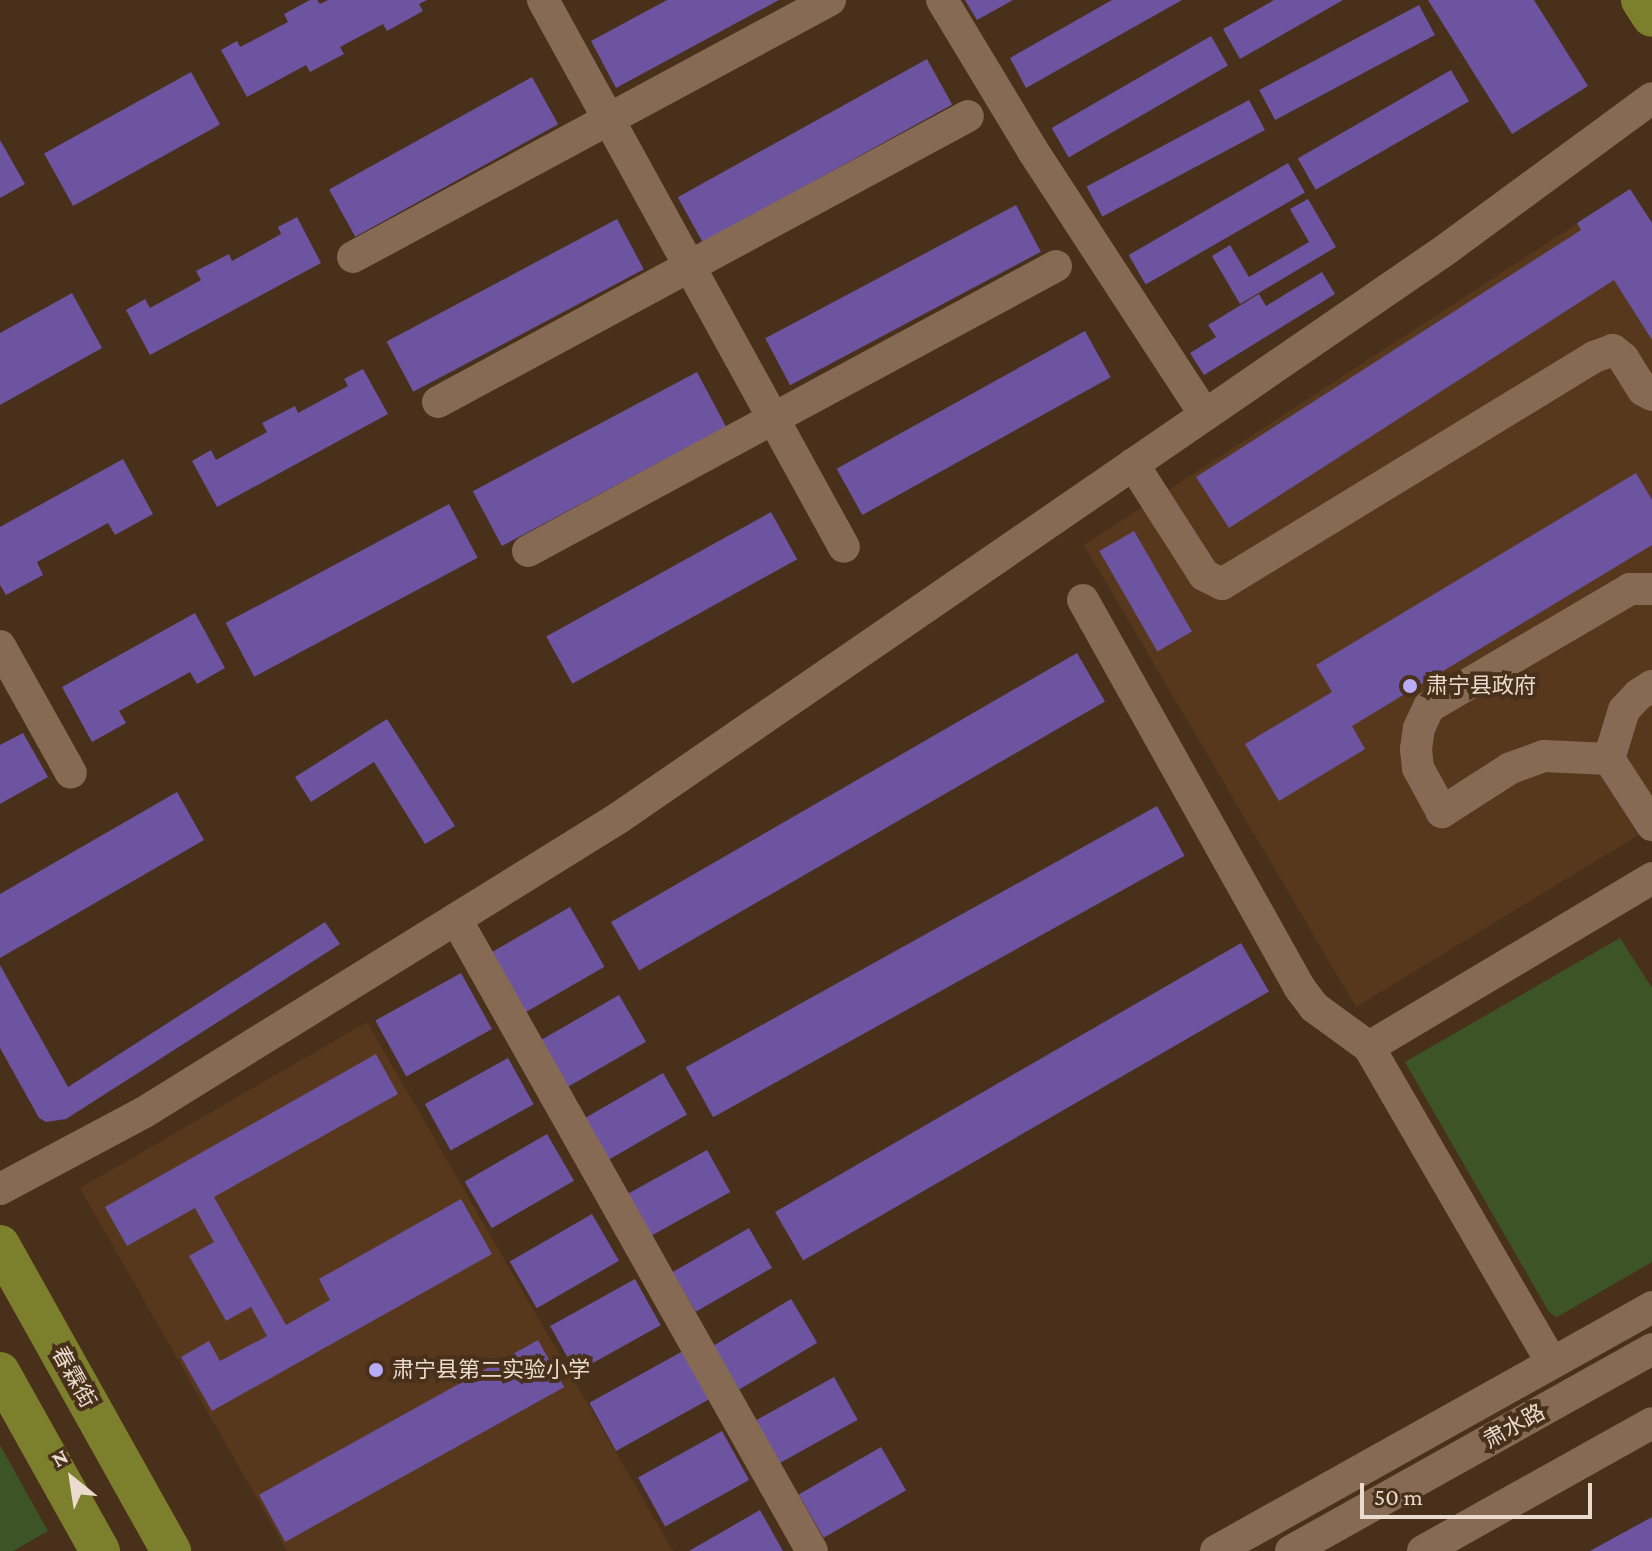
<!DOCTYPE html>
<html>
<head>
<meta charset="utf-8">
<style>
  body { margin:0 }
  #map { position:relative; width:1652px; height:1551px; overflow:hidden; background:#48301a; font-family:"Crimson Pro","Noto Sans SC",serif }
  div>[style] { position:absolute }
  .built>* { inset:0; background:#57381d }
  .green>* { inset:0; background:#3d5526 }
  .building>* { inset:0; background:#6c54a1; transform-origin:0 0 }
  .minor>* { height:32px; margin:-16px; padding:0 16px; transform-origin:16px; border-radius:16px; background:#866a53 }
  .major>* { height:40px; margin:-20px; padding:0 20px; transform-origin:20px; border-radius:20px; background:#7c802c }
  .dots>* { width:22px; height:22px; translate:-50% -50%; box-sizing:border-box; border:4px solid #48301a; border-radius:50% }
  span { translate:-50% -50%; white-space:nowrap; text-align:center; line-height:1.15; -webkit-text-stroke:8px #48301a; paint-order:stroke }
  .poi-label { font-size:22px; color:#ebdbce }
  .left { translate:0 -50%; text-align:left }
  .street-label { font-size:22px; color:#ebdbce }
  .north { position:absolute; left:32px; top:1439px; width:80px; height:80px; -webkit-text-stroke:6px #48301a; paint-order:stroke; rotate:330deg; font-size:22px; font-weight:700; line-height:32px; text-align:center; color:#ebdbce }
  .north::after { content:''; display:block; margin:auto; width:28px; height:36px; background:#ebdbce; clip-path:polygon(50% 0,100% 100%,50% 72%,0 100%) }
  .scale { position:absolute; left:1360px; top:1483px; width:232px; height:36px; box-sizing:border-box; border:4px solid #ebdbce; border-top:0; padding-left:10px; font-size:24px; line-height:28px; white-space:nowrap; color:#ebdbce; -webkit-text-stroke:6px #48301a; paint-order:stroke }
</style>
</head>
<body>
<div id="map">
  <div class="built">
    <i style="clip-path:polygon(1630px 189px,1652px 223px,1652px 827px,1356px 1007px,1084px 545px)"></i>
    <i style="clip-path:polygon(367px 1022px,673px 1551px,287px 1551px,80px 1188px)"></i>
  </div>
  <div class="green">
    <i style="clip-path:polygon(1620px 938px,1652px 988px,1652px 1262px,1557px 1317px,1549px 1312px,1405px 1062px)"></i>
    <i style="clip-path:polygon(0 1445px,48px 1531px,13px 1551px,0 1551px)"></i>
  </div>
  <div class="building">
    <i style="clip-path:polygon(310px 0,317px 0,320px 4px,328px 0,427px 0,419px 4px,423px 11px,387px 31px,383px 24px,340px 47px,344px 54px,310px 72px,306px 65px,247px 97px,221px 50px,237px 41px,240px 47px,288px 22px,284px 14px)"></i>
    <i style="clip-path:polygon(667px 0,779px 0,616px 88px,591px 41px)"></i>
    <i style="clip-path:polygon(965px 0,1013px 0,977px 20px)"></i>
    <i style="clip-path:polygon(1112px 0,1182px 0,1026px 88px,1010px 58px)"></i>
    <i style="clip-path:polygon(1274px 0,1343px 0,1240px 59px,1223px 29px)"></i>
    <i style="clip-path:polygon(1428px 0,1534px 0,1588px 86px,1512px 134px)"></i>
    <i style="left:1419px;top:5px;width:34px;height:181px;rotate:62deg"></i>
    <i style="left:1211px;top:36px;width:34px;height:184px;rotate:60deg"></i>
    <i style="left:927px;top:59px;width:52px;height:285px;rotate:61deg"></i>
    <i style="left:1451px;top:70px;width:36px;height:177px;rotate:60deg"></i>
    <i style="left:191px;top:72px;width:60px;height:168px;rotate:61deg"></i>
    <i style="left:532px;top:77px;width:54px;height:232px;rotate:61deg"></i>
    <i style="left:1249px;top:100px;width:34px;height:184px;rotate:62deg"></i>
    <i style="clip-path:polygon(0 140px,25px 184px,0 198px)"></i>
    <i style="left:1288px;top:163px;width:34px;height:184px;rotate:60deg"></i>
    <i style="clip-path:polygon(1630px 189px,1652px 223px,1652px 340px,1614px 280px,1229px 528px,1196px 477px,1581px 230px,1577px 223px)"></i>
    <i style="clip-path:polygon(1308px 199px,1336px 247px,1240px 304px,1212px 256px,1230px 245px,1249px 277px,1309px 242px,1290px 209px)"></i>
    <i style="left:1016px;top:205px;width:53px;height:284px;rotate:62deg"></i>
    <i style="clip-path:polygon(297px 217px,321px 263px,150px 355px,126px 310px,145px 299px,150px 308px,201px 280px,196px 271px,229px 254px,232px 261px,281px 234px,278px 227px)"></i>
    <i style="left:617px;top:219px;width:57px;height:261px;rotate:62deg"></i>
    <i style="clip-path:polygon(1322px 272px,1335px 294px,1204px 375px,1190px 353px,1216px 337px,1208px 325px,1259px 294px,1266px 306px)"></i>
    <i style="clip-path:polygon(72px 293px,102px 348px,0 405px,0 333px)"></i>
    <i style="left:1085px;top:331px;width:53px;height:284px;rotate:61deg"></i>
    <i style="clip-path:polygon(363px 369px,388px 414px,217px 507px,192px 461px,211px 450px,216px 460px,267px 432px,262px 423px,295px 406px,298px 413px,348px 386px,344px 379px)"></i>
    <i style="left:697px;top:372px;width:62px;height:254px;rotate:62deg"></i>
    <i style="clip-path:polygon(123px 459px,153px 514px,115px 535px,108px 523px,37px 562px,43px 575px,6px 595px,0 585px,0 527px)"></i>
    <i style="clip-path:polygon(1636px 473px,1652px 500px,1652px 545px,1352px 726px,1365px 749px,1279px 801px,1245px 744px,1332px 692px,1316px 665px)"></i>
    <i style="left:449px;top:504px;width:61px;height:253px;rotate:62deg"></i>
    <i style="left:771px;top:512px;width:54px;height:257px;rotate:61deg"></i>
    <i style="left:1134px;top:531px;width:116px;height:40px;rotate:60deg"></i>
    <i style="clip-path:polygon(195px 613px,225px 668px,197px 684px,190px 672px,119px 711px,126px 723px,92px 742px,62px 687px)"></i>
    <i style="left:1077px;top:653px;width:56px;height:538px;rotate:60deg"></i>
    <i style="clip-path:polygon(387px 719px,455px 826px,425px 844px,374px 762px,311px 802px,295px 777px)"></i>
    <i style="clip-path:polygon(23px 733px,48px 777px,0 804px,0 745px)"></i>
    <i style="clip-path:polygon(177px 792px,204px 840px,0 958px,0 894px)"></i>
    <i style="left:1157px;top:806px;width:57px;height:539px;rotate:61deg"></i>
    <i style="left:570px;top:907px;width:69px;height:94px;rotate:60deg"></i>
    <i style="clip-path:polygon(325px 922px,340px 944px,66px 1119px,46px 1122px,39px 1118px,0 1048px,0 965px,68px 1087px)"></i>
    <i style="left:1241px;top:943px;width:56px;height:538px;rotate:60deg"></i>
    <i style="left:461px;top:973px;width:64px;height:98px;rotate:61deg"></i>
    <i style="left:619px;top:995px;width:54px;height:94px;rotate:60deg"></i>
    <i style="clip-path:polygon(376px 1054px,398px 1094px,214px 1197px,286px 1325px,330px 1300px,319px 1279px,461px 1199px,492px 1254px,212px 1411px,181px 1357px,209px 1341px,220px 1361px,267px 1336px,251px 1307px,226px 1321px,189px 1256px,214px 1242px,195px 1208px,127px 1246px,105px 1207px)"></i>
    <i style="left:508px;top:1058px;width:53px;height:95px;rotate:61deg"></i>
    <i style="left:663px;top:1073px;width:48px;height:93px;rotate:60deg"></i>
    <i style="left:547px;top:1134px;width:54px;height:95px;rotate:60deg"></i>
    <i style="left:707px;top:1150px;width:48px;height:93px;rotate:61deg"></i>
    <i style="left:592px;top:1214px;width:54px;height:95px;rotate:60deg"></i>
    <i style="left:749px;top:1228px;width:46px;height:88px;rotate:60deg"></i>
    <i style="left:635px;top:1279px;width:53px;height:97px;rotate:61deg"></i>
    <i style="left:791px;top:1299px;width:51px;height:92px;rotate:59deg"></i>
    <i style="left:538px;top:1340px;width:54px;height:319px;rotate:61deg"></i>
    <i style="left:683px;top:1351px;width:55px;height:107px;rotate:61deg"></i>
    <i style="left:834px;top:1377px;width:49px;height:90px;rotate:61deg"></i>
    <i style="left:722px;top:1431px;width:56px;height:96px;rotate:61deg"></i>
    <i style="left:881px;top:1447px;width:50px;height:95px;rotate:60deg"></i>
    <i style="clip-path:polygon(760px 1510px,783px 1551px,689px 1551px)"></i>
    <i style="clip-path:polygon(1652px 1517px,1652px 1551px,1590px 1551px)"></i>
  </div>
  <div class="minor">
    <i style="left:543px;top:0;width:624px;rotate:61.18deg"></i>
    <i style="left:942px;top:0;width:176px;rotate:58.9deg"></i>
    <i style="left:1033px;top:151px;width:315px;rotate:56.9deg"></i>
    <i style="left:353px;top:257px;width:542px;rotate:-28.32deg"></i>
    <i style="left:438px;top:402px;width:602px;rotate:-28.35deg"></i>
    <i style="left:1133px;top:464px;width:132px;rotate:57.4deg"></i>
    <i style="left:1204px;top:575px;width:20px;rotate:27deg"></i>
    <i style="left:1222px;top:584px;width:436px;rotate:-31.4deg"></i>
    <i style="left:1594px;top:357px;width:20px;rotate:-20deg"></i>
    <i style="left:1613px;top:350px;width:13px;rotate:39deg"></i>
    <i style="left:1623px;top:358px;width:38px;rotate:58deg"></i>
    <i style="left:1643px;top:390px;width:10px;rotate:29deg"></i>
    <i style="left:528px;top:551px;width:600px;rotate:-28.36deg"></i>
    <i style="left:1083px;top:600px;width:443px;rotate:60.8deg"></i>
    <i style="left:1299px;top:987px;width:25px;rotate:53deg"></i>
    <i style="left:1314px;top:1007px;width:68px;rotate:36deg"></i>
    <i style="left:0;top:646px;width:145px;rotate:60.8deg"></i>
    <i style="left:1609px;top:759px;width:65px;rotate:-177.4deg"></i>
    <i style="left:1544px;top:756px;width:37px;rotate:160deg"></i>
    <i style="left:1509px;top:769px;width:80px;rotate:147.3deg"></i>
    <i style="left:1442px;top:812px;width:50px;rotate:-118.6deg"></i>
    <i style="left:1418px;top:768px;width:19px;rotate:-96deg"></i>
    <i style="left:1416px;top:749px;width:21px;rotate:-82deg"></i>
    <i style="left:1419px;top:728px;width:23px;rotate:-65deg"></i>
    <i style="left:1429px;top:707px;width:233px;rotate:-30.4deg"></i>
    <i style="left:1630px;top:589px;width:22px"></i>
    <i style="left:1609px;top:759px;width:51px;rotate:-73deg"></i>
    <i style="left:1624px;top:710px;width:21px;rotate:-47deg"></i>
    <i style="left:1638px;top:695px;width:17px;rotate:-33deg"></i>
    <i style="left:1609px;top:759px;width:79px;rotate:56.9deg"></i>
    <i style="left:456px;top:919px;width:725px;rotate:60.61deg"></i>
    <i style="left:0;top:1189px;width:162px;rotate:-28deg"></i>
    <i style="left:143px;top:1113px;width:558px;rotate:-31.81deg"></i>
    <i style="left:617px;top:819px;width:1008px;rotate:-34.49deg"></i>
    <i style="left:1448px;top:248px;width:253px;rotate:-36.3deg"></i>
    <i style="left:1552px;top:1363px;width:365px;rotate:-120.1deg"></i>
    <i style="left:1369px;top:1047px;width:330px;rotate:-30.8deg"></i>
    <i style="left:1216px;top:1551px;width:500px;rotate:-29.2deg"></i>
    <i style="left:1291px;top:1551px;width:414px;rotate:-29.2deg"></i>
    <i style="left:1423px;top:1551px;width:262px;rotate:-29.2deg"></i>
  </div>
  <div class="major">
    <i style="left:1641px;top:0;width:20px;rotate:57deg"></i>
    <i style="left:0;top:1245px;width:351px;rotate:60.8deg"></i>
    <i style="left:0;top:1372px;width:205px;rotate:60.8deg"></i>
  </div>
  <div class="dots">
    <i style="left:1410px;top:686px;background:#b9abf7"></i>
    <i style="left:376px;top:1370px;background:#b9abf7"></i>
  </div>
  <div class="poi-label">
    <span class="left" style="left:1426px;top:686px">肃宁县政府</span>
    <span class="left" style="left:392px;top:1370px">肃宁县第二实验小学</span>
  </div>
  <div class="street-label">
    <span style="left:74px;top:1377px;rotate:61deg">春霖街</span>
    <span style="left:1514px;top:1426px;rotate:-29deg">肃水路</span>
  </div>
  <div class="north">N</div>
  <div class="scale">50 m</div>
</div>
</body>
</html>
